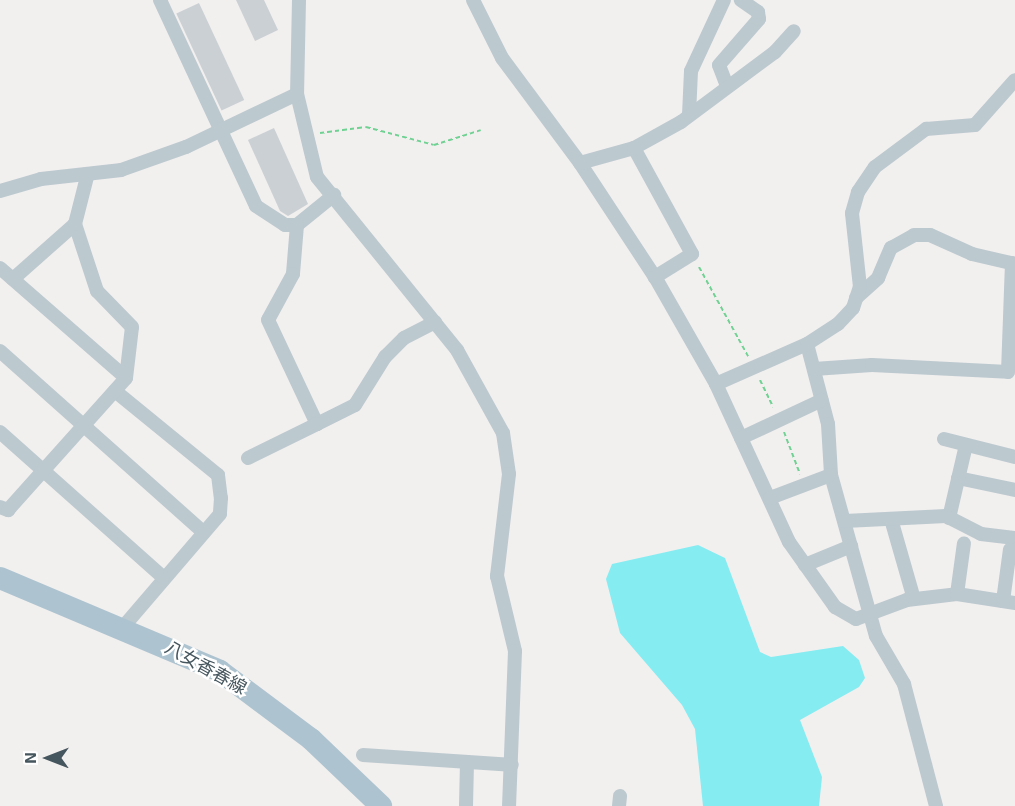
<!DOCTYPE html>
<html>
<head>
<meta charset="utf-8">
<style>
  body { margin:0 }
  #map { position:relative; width:1015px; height:806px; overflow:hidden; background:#f2efef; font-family:"Exo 2","Noto Sans JP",sans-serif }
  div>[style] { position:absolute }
  .water>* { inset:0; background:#85ecf2 }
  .building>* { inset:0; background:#cbd0d4; transform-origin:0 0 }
  .path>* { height:2px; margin-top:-1px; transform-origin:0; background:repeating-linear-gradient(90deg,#70d292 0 4.5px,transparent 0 7.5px) }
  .street>* { height:14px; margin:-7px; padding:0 7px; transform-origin:7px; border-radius:7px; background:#bcc9cf }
  .primary>* { height:22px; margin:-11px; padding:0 11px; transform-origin:11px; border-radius:11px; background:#adc4d0 }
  span { translate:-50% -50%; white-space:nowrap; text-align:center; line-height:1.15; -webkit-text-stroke:5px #fff; paint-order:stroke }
  .street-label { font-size:18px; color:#46565e }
  .north { position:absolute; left:18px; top:728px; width:60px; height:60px; -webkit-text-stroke:4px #fff; paint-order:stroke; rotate:270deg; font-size:16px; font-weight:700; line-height:24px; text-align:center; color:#46565e }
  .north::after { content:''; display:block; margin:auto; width:21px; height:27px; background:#46565e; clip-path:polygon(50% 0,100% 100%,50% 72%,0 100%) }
</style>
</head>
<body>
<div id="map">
  <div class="water">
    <i style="clip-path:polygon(698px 545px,725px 558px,760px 652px,771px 657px,843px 646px,859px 660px,865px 678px,859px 687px,800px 720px,822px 777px,819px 806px,703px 806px,695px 729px,682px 705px,620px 633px,606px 579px,612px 564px)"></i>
  </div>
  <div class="building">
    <i style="clip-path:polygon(236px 0,264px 0,278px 30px,255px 41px)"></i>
    <i style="left:199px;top:3px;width:107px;height:25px;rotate:65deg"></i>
    <i style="clip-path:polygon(274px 128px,308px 204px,288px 216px,280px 211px,248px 140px)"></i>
  </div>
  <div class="path">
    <i style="left:320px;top:133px;width:46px;rotate:-7.4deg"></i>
    <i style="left:366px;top:127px;width:70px;rotate:14.8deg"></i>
    <i style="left:434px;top:145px;width:49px;rotate:-17.7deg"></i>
    <i style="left:699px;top:267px;width:102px;rotate:61.2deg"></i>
    <i style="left:760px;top:380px;width:30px;rotate:64deg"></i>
    <i style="left:784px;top:432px;width:45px;rotate:69.1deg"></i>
  </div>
  <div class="street">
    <i style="left:160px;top:0;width:227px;rotate:65deg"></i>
    <i style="left:256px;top:206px;width:35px;rotate:33deg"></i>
    <i style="left:285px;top:225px;width:12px"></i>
    <i style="left:297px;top:225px;width:48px;rotate:-39deg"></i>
    <i style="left:299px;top:0;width:94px;rotate:91.2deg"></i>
    <i style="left:297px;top:94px;width:85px;rotate:76.5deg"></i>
    <i style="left:317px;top:177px;width:223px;rotate:51deg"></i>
    <i style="left:457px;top:350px;width:95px;rotate:61deg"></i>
    <i style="left:503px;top:433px;width:41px;rotate:81.7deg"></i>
    <i style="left:509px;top:474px;width:103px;rotate:96.7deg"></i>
    <i style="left:497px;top:576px;width:77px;rotate:76.5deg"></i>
    <i style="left:515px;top:651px;width:155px;rotate:92.2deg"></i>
    <i style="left:473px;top:0;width:65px;rotate:63.4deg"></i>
    <i style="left:502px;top:58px;width:131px;rotate:53.4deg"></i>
    <i style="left:580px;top:163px;width:136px;rotate:56.7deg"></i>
    <i style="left:655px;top:277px;width:123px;rotate:60.3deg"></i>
    <i style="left:716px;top:384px;width:174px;rotate:65.2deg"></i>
    <i style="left:789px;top:542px;width:80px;rotate:54.7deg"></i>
    <i style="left:835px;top:607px;width:24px;rotate:30deg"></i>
    <i style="left:856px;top:619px;width:54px;rotate:-20.4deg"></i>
    <i style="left:907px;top:600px;width:50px;rotate:-6.8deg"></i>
    <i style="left:957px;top:594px;width:59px;rotate:8.8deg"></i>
    <i style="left:727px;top:86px;width:22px;rotate:-111deg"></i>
    <i style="left:719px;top:65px;width:61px;rotate:-49deg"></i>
    <i style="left:759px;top:19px;width:7px;rotate:-98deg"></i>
    <i style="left:758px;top:12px;width:21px;rotate:-145deg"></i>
    <i style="left:689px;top:115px;width:44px;rotate:-87.4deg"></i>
    <i style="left:691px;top:71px;width:78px;rotate:-65.1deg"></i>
    <i style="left:634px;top:148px;width:54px;rotate:-29deg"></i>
    <i style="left:681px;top:122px;width:117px;rotate:-36.7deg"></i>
    <i style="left:775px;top:52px;width:28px;rotate:-48deg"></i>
    <i style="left:580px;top:163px;width:56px;rotate:-15.5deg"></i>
    <i style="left:634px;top:148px;width:121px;rotate:61.3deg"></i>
    <i style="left:692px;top:254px;width:44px;rotate:148.1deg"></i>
    <i style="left:0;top:191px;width:43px;rotate:-16.3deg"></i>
    <i style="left:41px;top:179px;width:81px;rotate:-6.4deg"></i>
    <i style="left:121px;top:170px;width:69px;rotate:-19.5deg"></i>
    <i style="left:186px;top:147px;width:123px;rotate:-25.5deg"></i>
    <i style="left:297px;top:225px;width:49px;rotate:94.7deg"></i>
    <i style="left:293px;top:274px;width:52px;rotate:118.5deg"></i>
    <i style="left:268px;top:320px;width:115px;rotate:64.8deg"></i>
    <i style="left:317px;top:424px;width:42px;rotate:-26.6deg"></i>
    <i style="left:355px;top:405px;width:57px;rotate:-58deg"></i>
    <i style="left:385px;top:357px;width:27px;rotate:-45deg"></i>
    <i style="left:404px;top:338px;width:35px;rotate:-27deg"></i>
    <i style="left:0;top:268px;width:167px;rotate:41.1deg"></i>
    <i style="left:13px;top:279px;width:83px;rotate:-41.6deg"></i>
    <i style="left:856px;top:298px;width:30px;rotate:-42deg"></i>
    <i style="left:878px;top:278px;width:33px;rotate:-67deg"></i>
    <i style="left:891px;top:248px;width:26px;rotate:-29deg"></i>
    <i style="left:914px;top:235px;width:16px"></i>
    <i style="left:930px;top:235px;width:46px;rotate:24.3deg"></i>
    <i style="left:972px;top:254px;width:44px;rotate:13.1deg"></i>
    <i style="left:807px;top:344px;width:83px;rotate:75.3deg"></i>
    <i style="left:828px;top:424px;width:51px;rotate:86.6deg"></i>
    <i style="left:831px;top:475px;width:167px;rotate:74.4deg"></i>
    <i style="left:876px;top:636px;width:56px;rotate:59.7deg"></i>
    <i style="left:904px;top:684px;width:126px;rotate:75.3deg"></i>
    <i style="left:0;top:351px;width:272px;rotate:41.7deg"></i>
    <i style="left:814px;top:369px;width:58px;rotate:-3.9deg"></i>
    <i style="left:872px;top:365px;width:136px;rotate:2.9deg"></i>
    <i style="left:1008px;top:372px;width:109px;rotate:-87.9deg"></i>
    <i style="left:716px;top:384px;width:99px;rotate:-23.7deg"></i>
    <i style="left:807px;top:344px;width:37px;rotate:-33deg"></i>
    <i style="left:838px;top:324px;width:22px;rotate:-47deg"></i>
    <i style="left:853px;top:308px;width:22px;rotate:-72deg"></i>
    <i style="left:860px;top:287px;width:74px;rotate:-96.2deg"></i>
    <i style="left:852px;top:213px;width:22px;rotate:-74deg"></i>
    <i style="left:858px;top:192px;width:30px;rotate:-56deg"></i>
    <i style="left:875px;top:167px;width:64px;rotate:-36.7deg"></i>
    <i style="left:926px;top:129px;width:49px;rotate:-4.7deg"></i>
    <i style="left:975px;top:125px;width:60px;rotate:-48.4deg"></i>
    <i style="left:115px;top:391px;width:133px;rotate:39.2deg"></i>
    <i style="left:218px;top:475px;width:23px;rotate:83deg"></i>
    <i style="left:221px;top:498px;width:16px;rotate:94deg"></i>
    <i style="left:220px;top:514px;width:148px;rotate:130.6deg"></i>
    <i style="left:0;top:432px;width:218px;rotate:41.7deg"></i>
    <i style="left:741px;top:438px;width:89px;rotate:-25.1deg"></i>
    <i style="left:944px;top:439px;width:73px;rotate:14.2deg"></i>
    <i style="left:248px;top:458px;width:77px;rotate:-26.2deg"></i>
    <i style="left:958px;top:478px;width:58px;rotate:11.9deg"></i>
    <i style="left:770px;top:498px;width:65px;rotate:-20.7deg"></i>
    <i style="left:0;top:507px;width:9px;rotate:21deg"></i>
    <i style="left:8px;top:510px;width:177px;rotate:-48.2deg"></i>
    <i style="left:126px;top:378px;width:51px;rotate:-83.3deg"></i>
    <i style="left:132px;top:327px;width:50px;rotate:-134.2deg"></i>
    <i style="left:97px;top:291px;width:71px;rotate:-108.2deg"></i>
    <i style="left:75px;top:224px;width:49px;rotate:-75.7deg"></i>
    <i style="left:949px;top:518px;width:75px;rotate:-76.9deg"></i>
    <i style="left:891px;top:519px;width:83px;rotate:74deg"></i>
    <i style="left:845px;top:521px;width:101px;rotate:-2.8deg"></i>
    <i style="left:946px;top:516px;width:39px;rotate:27deg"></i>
    <i style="left:981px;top:534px;width:34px;rotate:7deg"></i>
    <i style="left:805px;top:565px;width:50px;rotate:-22.4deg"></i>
    <i style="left:957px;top:594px;width:51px;rotate:-82.2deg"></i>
    <i style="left:1003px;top:601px;width:52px;rotate:-82.3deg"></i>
    <i style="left:363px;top:755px;width:149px;rotate:3.8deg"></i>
    <i style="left:466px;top:806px;width:44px;rotate:-88.7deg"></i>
    <i style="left:619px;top:806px;width:10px;rotate:-84deg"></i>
  </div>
  <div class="primary">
    <i style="left:0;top:578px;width:239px;rotate:22.9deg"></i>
    <i style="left:220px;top:671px;width:114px;rotate:36.8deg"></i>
    <i style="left:311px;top:739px;width:97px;rotate:43.7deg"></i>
  </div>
  <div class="street-label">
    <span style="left:206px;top:667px;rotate:29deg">八女香春線</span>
  </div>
  <div class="north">N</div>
</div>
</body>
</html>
